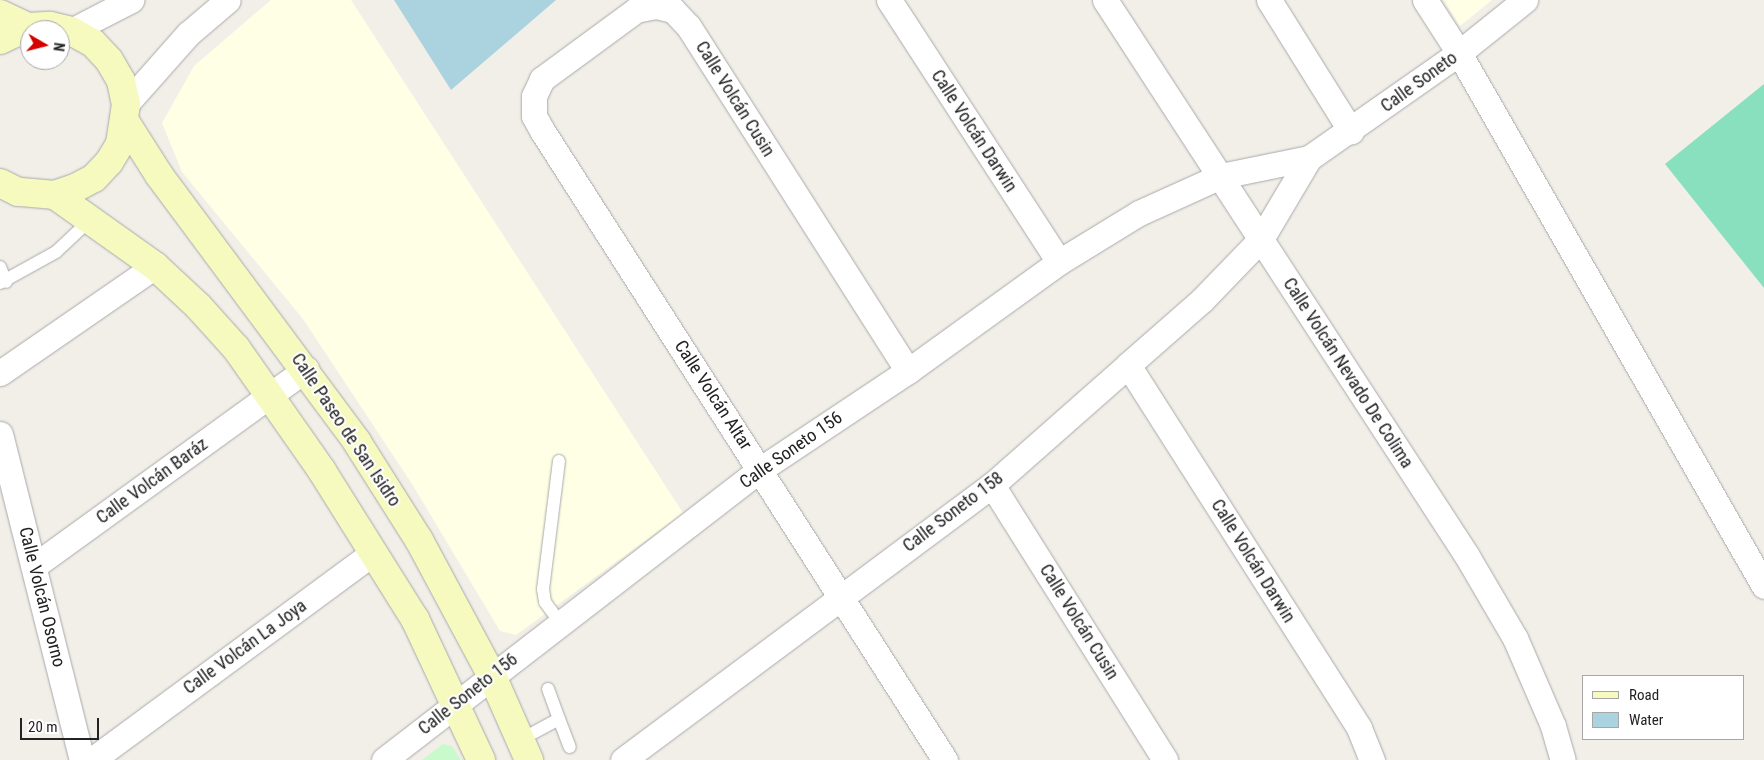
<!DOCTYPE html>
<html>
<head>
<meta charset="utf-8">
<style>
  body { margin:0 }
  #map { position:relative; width:1764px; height:760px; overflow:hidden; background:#f2efe9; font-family:"Roboto Condensed",sans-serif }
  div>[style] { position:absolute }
  .education>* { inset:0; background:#ffffe5 }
  .park>* { inset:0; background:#c8facc }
  .pitch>* { inset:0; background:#88e0be }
  .water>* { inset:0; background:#aad3df }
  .roads { filter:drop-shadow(0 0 1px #a9a9a9) drop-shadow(0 0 1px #a9a9a9) }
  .lane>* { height:12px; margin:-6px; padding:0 6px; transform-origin:6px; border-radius:6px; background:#fff }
  .street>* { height:25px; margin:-12.5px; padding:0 12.5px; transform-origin:12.5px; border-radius:12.5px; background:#fff }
  .secondary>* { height:28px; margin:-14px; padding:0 14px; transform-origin:14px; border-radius:14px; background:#f7fabf }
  span { translate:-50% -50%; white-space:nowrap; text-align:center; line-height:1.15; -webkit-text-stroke:4px #fff; paint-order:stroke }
  .street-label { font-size:18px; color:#222 }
  .legend { position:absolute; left:1582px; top:675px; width:162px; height:65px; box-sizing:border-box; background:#fff; border:1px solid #a7a7a7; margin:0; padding:6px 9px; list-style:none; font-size:15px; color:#222 }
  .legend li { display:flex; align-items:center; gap:10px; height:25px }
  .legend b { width:25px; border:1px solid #a7a7a7 }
  .north { position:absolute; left:20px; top:20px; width:50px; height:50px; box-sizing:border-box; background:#fff; border:1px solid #a7a7a7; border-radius:50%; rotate:98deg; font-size:14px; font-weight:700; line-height:20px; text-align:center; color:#222 }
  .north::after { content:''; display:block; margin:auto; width:18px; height:22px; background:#d40000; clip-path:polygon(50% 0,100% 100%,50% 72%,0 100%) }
  .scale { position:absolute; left:20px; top:718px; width:79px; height:22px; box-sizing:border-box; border:2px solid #222; border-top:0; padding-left:6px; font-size:15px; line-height:18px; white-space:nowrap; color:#222; -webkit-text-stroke:4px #fff; paint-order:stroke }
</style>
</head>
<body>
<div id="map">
  <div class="education">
    <i style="clip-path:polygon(271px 0,351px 0,683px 513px,516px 635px,500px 631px,412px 484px,303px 319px,182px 172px,162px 123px,194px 66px)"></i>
    <i style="clip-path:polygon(1444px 0,1492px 0,1460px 26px)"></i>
  </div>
  <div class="park">
    <i style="clip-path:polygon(443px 744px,452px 746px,461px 760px,422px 760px)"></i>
  </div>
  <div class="pitch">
    <i style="clip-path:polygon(1764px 84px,1764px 288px,1665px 164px)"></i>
  </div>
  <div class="water">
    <i style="clip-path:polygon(394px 0,556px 0,451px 90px)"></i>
  </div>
  <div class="roads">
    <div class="lane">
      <i style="left:0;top:267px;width:16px;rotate:68deg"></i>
      <i style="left:0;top:283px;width:64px;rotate:-29deg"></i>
      <i style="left:56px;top:252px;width:48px;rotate:-43.3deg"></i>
      <i style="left:559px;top:461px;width:129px;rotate:97.1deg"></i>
      <i style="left:543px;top:589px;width:13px;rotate:81deg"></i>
      <i style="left:545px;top:602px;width:26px;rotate:54deg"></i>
      <i style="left:559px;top:719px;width:30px;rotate:69deg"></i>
      <i style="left:520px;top:740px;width:44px;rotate:-28.3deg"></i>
      <i style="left:559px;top:719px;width:32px;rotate:-110deg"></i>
    </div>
    <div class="street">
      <i style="left:889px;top:0;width:312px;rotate:57deg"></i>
      <i style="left:1105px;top:0;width:663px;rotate:56.93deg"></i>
      <i style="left:1467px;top:556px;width:95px;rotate:59.7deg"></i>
      <i style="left:1515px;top:638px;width:96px;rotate:66.6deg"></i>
      <i style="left:1553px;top:726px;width:35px;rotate:74deg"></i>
      <i style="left:1269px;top:0;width:155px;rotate:58deg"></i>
      <i style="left:1425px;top:0;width:63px;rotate:57.3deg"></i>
      <i style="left:1459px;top:53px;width:614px;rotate:60.22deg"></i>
      <i style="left:71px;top:31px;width:68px;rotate:-27.3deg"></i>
      <i style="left:126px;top:104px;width:94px;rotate:-48.5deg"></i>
      <i style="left:188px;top:34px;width:52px;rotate:-40.4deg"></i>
      <i style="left:1128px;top:365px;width:430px;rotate:57.5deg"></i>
      <i style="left:1359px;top:728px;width:35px;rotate:68deg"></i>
      <i style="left:908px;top:371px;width:409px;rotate:-122.5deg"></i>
      <i style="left:688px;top:26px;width:22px;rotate:-133deg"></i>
      <i style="left:673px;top:10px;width:17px;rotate:-167deg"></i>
      <i style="left:656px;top:6px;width:20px;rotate:169deg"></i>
      <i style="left:636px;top:10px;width:117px;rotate:143.7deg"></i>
      <i style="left:542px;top:79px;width:19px;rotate:115deg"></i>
      <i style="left:534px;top:96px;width:20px;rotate:90deg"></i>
      <i style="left:534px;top:116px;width:18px;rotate:61deg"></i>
      <i style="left:543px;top:132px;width:746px;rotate:57.38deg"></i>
      <i style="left:0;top:373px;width:188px;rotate:-34.6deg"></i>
      <i style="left:0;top:434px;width:336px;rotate:75.9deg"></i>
      <i style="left:992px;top:485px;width:325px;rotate:57.8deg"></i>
      <i style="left:34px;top:566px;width:336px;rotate:-35.9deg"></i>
      <i style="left:92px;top:760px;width:350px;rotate:-36.4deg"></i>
      <i style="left:384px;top:760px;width:476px;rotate:-37.7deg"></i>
      <i style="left:761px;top:469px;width:177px;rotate:-33.7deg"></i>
      <i style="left:908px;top:371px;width:186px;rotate:-35.8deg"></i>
      <i style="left:1059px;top:262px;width:94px;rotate:-31.5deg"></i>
      <i style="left:1139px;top:213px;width:90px;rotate:-24.3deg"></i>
      <i style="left:1221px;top:176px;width:90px;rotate:-11.6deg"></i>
      <i style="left:1309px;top:158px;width:183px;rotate:-35deg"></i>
      <i style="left:1459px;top:53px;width:85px;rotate:-38.8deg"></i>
      <i style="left:623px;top:760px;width:460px;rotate:-36.7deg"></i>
      <i style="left:992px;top:485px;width:181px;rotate:-41.4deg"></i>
      <i style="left:1128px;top:365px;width:98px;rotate:-41.3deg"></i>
      <i style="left:1202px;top:300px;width:85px;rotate:-46deg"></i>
      <i style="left:1261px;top:239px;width:94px;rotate:-59.3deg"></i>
    </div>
    <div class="secondary">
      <i style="left:0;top:14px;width:31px;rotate:25deg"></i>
      <i style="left:0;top:40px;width:31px;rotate:-25deg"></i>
      <i style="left:28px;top:27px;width:22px;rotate:-3deg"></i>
      <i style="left:50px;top:26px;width:22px;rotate:13deg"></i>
      <i style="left:71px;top:31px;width:25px;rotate:29deg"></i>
      <i style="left:93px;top:43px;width:23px;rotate:47deg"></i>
      <i style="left:109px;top:60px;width:24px;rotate:60deg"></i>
      <i style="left:121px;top:81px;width:24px;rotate:78deg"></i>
      <i style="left:126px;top:104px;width:40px;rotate:98.5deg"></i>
      <i style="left:120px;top:144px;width:21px;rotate:121deg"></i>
      <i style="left:109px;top:162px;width:22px;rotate:133deg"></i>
      <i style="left:94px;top:178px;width:21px;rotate:152deg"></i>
      <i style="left:75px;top:188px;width:21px;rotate:161deg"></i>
      <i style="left:55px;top:195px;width:37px;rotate:-175deg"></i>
      <i style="left:18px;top:192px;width:20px;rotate:-153deg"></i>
      <i style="left:126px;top:123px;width:62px;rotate:57.6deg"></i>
      <i style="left:159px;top:175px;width:332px;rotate:53.4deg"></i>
      <i style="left:357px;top:442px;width:116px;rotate:57.7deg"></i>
      <i style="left:419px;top:540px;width:154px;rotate:61.8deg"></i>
      <i style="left:492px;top:676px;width:92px;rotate:66.2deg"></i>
      <i style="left:55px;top:195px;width:123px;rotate:35.4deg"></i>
      <i style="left:155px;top:266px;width:59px;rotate:42.9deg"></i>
      <i style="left:198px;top:306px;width:57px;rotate:47.9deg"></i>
      <i style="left:236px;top:348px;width:150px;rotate:55deg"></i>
      <i style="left:322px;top:471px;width:175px;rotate:57.9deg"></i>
      <i style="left:415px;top:619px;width:156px;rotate:64.9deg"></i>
    </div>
  </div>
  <div class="street-label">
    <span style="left:1419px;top:82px;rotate:-36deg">Calle Soneto</span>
    <span style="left:735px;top:99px;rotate:58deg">Calle Volcán Cusin</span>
    <span style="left:974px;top:131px;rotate:57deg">Calle Volcán Darwin</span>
    <span style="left:1348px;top:373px;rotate:57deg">Calle Volcán Nevado De Colima</span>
    <span style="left:713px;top:395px;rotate:57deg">Calle Volcán Altar</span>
    <span style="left:346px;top:430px;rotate:56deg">Calle Paseo de San Isidro</span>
    <span style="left:791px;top:450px;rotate:-35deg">Calle Soneto 156</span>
    <span style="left:152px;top:481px;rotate:-36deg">Calle Volcán Baráz</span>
    <span style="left:953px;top:512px;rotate:-37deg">Calle Soneto 158</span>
    <span style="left:1253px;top:561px;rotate:58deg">Calle Volcán Darwin</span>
    <span style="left:42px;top:597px;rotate:76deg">Calle Volcán Osorno</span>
    <span style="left:1079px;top:622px;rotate:58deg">Calle Volcán Cusin</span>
    <span style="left:245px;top:647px;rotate:-36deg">Calle Volcán La Joya</span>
    <span style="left:468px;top:694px;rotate:-38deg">Calle Soneto 156</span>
  </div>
  <ul class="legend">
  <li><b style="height:6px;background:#f7fabf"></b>Road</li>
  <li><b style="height:14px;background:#aad3df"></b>Water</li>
  </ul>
  <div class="north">N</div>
  <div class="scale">20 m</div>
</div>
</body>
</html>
